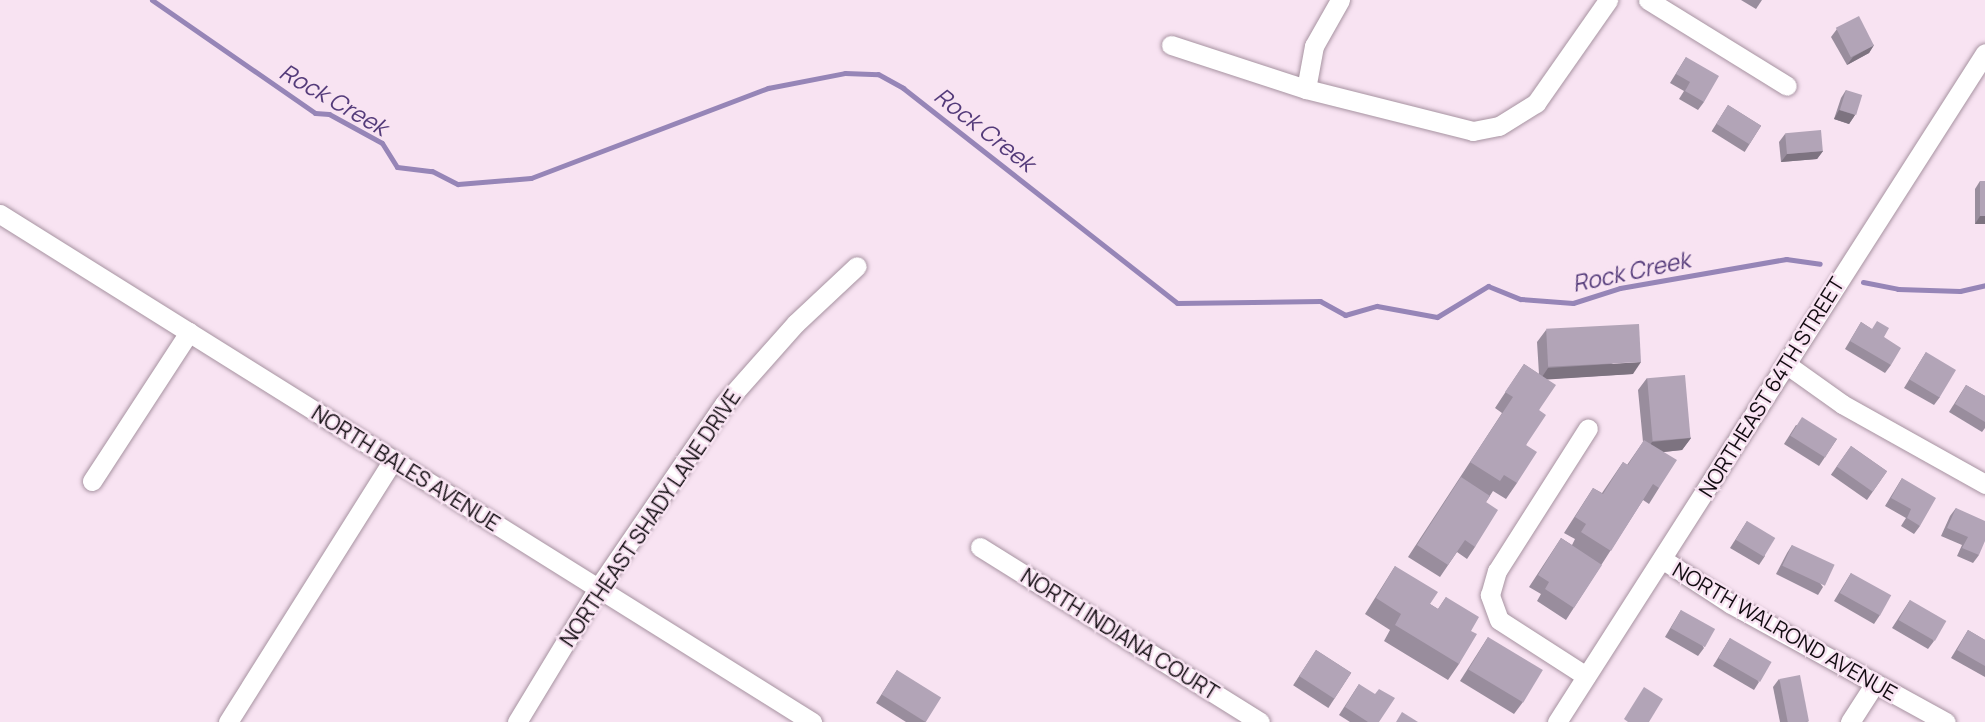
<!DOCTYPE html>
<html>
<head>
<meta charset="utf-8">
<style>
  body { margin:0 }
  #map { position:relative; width:1985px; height:722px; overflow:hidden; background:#f8e3f2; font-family:Manrope,sans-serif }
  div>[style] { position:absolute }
  .stream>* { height:5px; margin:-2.5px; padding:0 2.5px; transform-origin:2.5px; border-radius:2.5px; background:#9685b7 }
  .roads { filter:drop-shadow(0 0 2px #a793a1) drop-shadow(0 0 2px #a793a1) }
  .minor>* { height:19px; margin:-9.5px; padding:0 9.5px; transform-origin:9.5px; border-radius:9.5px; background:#fff }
  .wall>* { inset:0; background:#998d9d; transform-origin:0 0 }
  .shaded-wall>* { inset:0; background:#7d7380 }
  .building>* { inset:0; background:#b2a4b7; transform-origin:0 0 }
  span { translate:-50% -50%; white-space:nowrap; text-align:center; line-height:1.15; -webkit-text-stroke:5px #f8e3f2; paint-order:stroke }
  .street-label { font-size:21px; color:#110b10 }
  .water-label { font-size:23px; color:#543b7a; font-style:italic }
</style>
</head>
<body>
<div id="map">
  <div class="stream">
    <i style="left:152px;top:0;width:198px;rotate:34.7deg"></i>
    <i style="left:315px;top:113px;width:14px;rotate:4deg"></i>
    <i style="left:329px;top:114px;width:60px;rotate:28.7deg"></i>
    <i style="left:382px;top:143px;width:28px;rotate:58deg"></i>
    <i style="left:397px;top:167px;width:35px;rotate:7deg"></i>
    <i style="left:432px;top:171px;width:29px;rotate:27deg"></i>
    <i style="left:458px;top:184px;width:73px;rotate:-4.7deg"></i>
    <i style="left:531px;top:178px;width:254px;rotate:-20.8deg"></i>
    <i style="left:768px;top:88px;width:78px;rotate:-11deg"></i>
    <i style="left:845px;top:73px;width:33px;rotate:2deg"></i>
    <i style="left:878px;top:74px;width:29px;rotate:29deg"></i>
    <i style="left:903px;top:88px;width:348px;rotate:38.1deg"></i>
    <i style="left:1177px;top:303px;width:143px;rotate:-0.8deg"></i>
    <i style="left:1320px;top:301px;width:29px;rotate:29deg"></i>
    <i style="left:1345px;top:315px;width:33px;rotate:-16deg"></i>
    <i style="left:1377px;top:306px;width:61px;rotate:10.4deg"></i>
    <i style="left:1437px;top:317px;width:60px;rotate:-31.3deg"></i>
    <i style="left:1488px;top:286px;width:35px;rotate:22deg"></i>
    <i style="left:1521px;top:299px;width:52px;rotate:4.4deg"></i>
    <i style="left:1573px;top:303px;width:49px;rotate:-17.7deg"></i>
    <i style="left:1620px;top:288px;width:169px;rotate:-9.9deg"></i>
    <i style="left:1786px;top:259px;width:34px;rotate:8deg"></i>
    <i style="left:1863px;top:282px;width:36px;rotate:11deg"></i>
    <i style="left:1898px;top:289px;width:62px;rotate:1.8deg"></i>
    <i style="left:1960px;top:291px;width:26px;rotate:-13deg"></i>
  </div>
  <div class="roads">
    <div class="minor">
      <i style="left:1648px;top:0;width:163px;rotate:31.7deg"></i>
      <i style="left:1171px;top:45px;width:142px;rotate:18.1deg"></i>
      <i style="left:1306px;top:89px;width:172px;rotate:14.1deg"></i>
      <i style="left:1473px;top:131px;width:26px;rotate:-11deg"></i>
      <i style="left:1499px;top:126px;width:44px;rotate:-31.9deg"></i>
      <i style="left:1536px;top:103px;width:126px;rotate:-55deg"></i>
      <i style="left:1306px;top:89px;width:44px;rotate:-79.5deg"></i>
      <i style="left:1314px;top:46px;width:53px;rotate:-60.5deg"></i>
      <i style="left:0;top:214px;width:958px;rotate:32.03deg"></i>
      <i style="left:1786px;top:364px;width:69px;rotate:35.5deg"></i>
      <i style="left:1842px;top:404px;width:164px;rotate:29.2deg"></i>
      <i style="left:92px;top:481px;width:178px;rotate:-56.9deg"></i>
      <i style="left:980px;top:547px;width:330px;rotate:32deg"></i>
      <i style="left:1662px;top:559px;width:82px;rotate:33.1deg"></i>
      <i style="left:1731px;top:604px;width:245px;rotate:28.8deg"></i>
      <i style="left:1586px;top:676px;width:103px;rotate:-147.2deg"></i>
      <i style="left:1499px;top:620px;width:27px;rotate:-110deg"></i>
      <i style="left:1490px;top:595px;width:25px;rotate:-74deg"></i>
      <i style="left:1497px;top:571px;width:169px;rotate:-57.5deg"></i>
      <i style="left:228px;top:722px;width:310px;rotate:-57.8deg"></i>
      <i style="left:517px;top:722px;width:157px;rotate:-58.8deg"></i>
      <i style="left:598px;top:588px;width:223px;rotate:-55.6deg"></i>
      <i style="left:724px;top:404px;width:108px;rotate:-48.4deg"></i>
      <i style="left:796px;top:323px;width:83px;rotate:-43.1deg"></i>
      <i style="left:1557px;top:722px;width:794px;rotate:-57.39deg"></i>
      <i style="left:1850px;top:722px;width:46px;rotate:-57.3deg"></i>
    </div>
  </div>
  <div class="wall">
    <i style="clip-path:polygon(1741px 0,1762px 0,1756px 9px)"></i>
    <i style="clip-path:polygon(1837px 29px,1874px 45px,1869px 53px,1847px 65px,1831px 37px)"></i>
    <i style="clip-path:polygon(1686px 57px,1704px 102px,1698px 110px,1679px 99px,1684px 91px,1670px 83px)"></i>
    <i style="clip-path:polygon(1846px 90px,1855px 115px,1849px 124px,1834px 119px,1841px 98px)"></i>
    <i style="left:1728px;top:105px;width:39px;height:31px;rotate:32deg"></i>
    <i style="clip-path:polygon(1785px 134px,1823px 151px,1817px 159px,1781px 162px,1779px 142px)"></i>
    <i style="clip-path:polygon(1980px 181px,1985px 224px,1975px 224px,1975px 189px)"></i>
    <i style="clip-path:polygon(1861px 322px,1884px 337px,1891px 365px,1885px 373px,1845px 349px)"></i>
    <i style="clip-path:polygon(1546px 330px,1633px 374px,1547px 379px,1539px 410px,1526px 445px,1517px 483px,1506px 499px,1493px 491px,1486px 502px,1475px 547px,1467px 559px,1457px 552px,1440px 577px,1408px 557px,1502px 413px,1495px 408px,1524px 364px,1539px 374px,1537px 342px)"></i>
    <i style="clip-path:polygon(1926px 352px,1940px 397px,1934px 405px,1904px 388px)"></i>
    <i style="clip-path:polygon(1647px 378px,1691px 438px,1682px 450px,1664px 452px,1659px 488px,1649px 504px,1643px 500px,1566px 620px,1537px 601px,1541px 594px,1529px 587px,1561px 538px,1572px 545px,1575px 539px,1564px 533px,1593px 488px,1602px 493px,1623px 462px,1627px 465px,1643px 442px,1638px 390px)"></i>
    <i style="clip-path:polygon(1966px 385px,1985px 396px,1985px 428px,1982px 432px,1949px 412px)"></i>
    <i style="clip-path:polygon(1796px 425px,1837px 439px,1819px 466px,1784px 444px)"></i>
    <i style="left:1851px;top:446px;width:44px;height:35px;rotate:35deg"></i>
    <i style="clip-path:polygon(1902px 478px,1920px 526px,1914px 534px,1901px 526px,1906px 518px,1885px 506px)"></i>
    <i style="clip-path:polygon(1956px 508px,1979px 555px,1973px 563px,1957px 556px,1962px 545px,1941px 536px,1950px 516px)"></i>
    <i style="clip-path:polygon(1747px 521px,1765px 556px,1759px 565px,1730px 548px)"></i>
    <i style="clip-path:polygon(1792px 545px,1823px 587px,1818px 595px,1776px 574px,1787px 553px)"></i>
    <i style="clip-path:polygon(1395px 566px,1430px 604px,1438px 609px,1446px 597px,1471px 631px,1459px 664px,1448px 680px,1384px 641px,1390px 630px,1365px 614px)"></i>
    <i style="clip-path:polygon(1851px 573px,1880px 615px,1874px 624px,1834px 601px)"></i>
    <i style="clip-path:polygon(1910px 600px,1934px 641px,1928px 649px,1892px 628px)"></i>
    <i style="clip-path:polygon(1681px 610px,1704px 648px,1698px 656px,1665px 637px)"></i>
    <i style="clip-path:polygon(1968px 630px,1985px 640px,1985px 677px,1951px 658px)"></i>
    <i style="clip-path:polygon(1488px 637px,1523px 702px,1514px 714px,1460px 681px)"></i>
    <i style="clip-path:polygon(1730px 638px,1759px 682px,1754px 690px,1713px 666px)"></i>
    <i style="left:1316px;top:650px;width:42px;height:42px;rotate:33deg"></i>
    <i style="clip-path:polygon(897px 670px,926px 722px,906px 722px,876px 703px)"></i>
    <i style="clip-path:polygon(1779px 679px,1808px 722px,1780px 722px,1773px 687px)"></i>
    <i style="clip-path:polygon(1359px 684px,1379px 722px,1350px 722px,1339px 715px)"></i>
  </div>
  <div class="shaded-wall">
    <i style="clip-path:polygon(1874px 45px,1869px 53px,1847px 65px,1853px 57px)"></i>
    <i style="clip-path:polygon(1839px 110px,1855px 115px,1849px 124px,1834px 119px)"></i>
    <i style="clip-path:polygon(1823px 151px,1817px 159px,1781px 162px,1787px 154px)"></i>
    <i style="clip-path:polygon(1980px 216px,1985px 216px,1985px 224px,1975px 224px)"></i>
    <i style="clip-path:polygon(1641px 362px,1633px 374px,1540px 380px,1548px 368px)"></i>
    <i style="clip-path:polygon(1691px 438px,1682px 450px,1644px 454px,1652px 442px)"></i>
  </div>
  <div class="building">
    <i style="left:1859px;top:16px;width:33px;height:26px;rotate:63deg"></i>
    <i style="clip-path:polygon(1686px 57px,1719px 76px,1704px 102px,1685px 91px,1690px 82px,1676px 74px)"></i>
    <i style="left:1846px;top:90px;width:17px;height:21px;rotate:17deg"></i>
    <i style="left:1728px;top:105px;width:39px;height:22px;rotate:32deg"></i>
    <i style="left:1821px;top:130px;width:21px;height:36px;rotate:85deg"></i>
    <i style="left:1980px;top:181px;width:5px;height:35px"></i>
    <i style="clip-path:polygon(1877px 321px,1889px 328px,1884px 337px,1901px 348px,1891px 365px,1850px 341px,1861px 322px,1872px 329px)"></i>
    <i style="left:1639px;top:324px;width:38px;height:93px;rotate:87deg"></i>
    <i style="left:1926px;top:352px;width:35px;height:32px;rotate:31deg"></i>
    <i style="clip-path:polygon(1524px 364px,1556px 385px,1539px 410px,1546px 415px,1526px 445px,1537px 452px,1517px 483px,1504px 475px,1500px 481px,1470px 462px,1513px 397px,1505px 392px)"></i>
    <i style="left:1685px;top:375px;width:63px;height:38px;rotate:85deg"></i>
    <i style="clip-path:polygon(1966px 385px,1985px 396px,1985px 422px,1955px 404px)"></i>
    <i style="left:1802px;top:417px;width:41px;height:22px;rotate:32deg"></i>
    <i style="clip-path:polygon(1644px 440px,1677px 460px,1659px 488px,1653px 484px,1611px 551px,1581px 532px,1586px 524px,1575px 517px,1593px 488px,1603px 494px,1623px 462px,1628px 465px)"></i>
    <i style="left:1851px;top:446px;width:44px;height:25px;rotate:35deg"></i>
    <i style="clip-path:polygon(1461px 477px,1490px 496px,1486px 502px,1498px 510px,1475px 547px,1465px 540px,1448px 565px,1417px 545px)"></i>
    <i style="clip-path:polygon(1902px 478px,1936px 498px,1920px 526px,1907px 518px,1911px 509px,1891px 498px)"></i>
    <i style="clip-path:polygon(1956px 508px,1985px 521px,1985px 541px,1979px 555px,1962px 548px,1968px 537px,1947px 528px)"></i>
    <i style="left:1747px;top:521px;width:33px;height:22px;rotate:31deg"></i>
    <i style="clip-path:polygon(1561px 538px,1602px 565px,1574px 608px,1545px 589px,1549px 582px,1538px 575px)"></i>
    <i style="left:1792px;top:545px;width:47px;height:23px;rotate:25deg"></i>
    <i style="clip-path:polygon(1395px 566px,1438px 592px,1430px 604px,1438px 609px,1446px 597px,1479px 617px,1471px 631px,1477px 634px,1459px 664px,1395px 625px,1401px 614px,1376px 598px)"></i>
    <i style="left:1851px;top:573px;width:46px;height:23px;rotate:29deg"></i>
    <i style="left:1910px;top:600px;width:42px;height:23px;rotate:30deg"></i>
    <i style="left:1681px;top:610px;width:39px;height:21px;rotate:29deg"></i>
    <i style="clip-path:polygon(1968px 630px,1985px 640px,1985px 666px,1957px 650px)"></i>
    <i style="left:1488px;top:637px;width:64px;height:38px;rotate:31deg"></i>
    <i style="left:1730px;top:638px;width:48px;height:23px;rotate:30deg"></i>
    <i style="left:1316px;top:650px;width:42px;height:31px;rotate:33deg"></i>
    <i style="left:897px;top:670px;width:52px;height:29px;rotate:32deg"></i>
    <i style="left:1800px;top:675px;width:47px;height:21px;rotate:79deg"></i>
    <i style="clip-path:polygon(1359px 684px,1375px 694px,1379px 689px,1395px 698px,1379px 722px,1368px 722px,1345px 707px)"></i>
    <i style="clip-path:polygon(1644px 687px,1663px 699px,1649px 722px,1628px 722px,1624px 719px)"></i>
    <i style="clip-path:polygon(1402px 712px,1418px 722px,1396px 722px)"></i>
  </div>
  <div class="street-label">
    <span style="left:1771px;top:387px;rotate:-58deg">NORTHEAST 64TH STREET</span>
    <span style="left:406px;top:468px;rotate:32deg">NORTH BALES AVENUE</span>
    <span style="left:650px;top:518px;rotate:-56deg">NORTHEAST SHADY LANE DRIVE</span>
    <span style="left:1785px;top:631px;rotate:30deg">NORTH WALROND AVENUE</span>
    <span style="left:1120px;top:634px;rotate:32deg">NORTH INDIANA COURT</span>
  </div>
  <div class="water-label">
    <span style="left:334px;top:99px;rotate:30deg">Rock Creek</span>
    <span style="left:985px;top:129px;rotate:38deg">Rock Creek</span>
    <span style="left:1631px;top:271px;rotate:-12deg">Rock Creek</span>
  </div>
</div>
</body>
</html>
